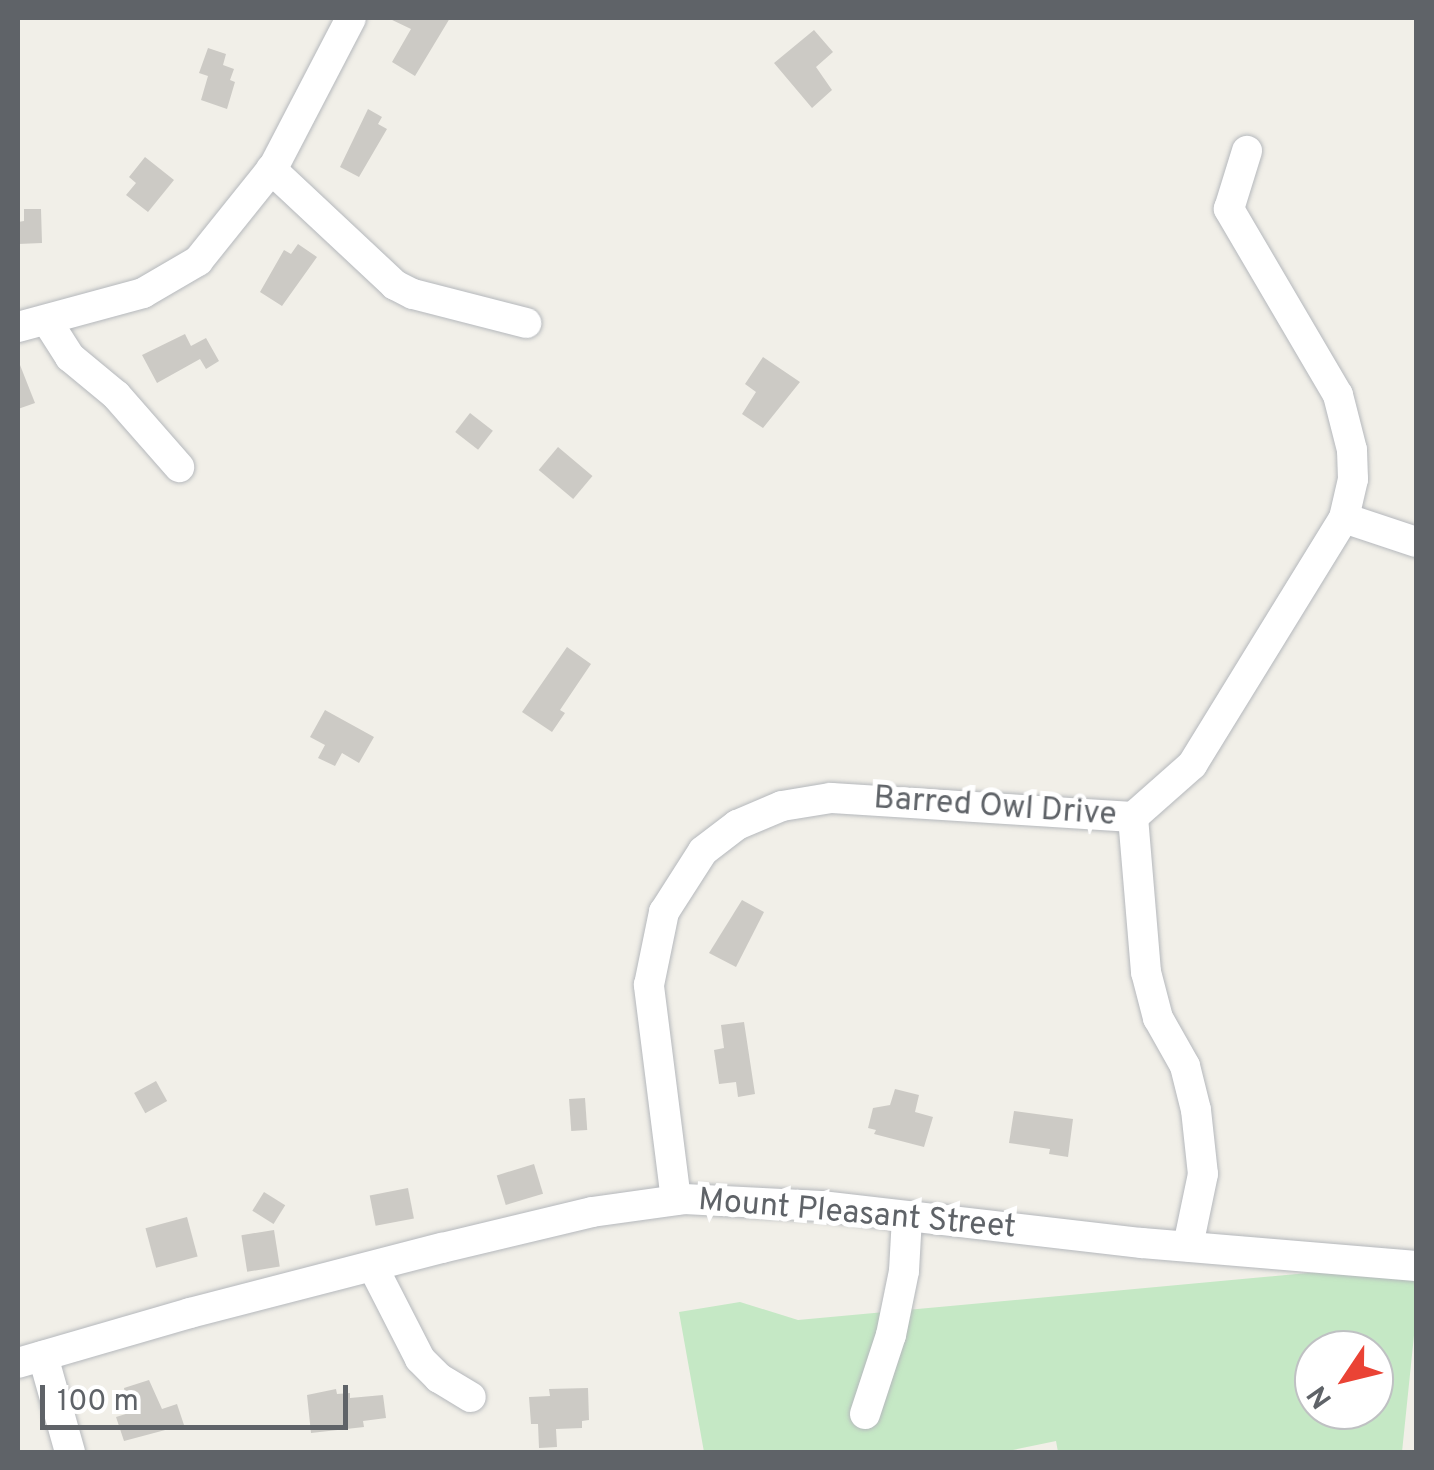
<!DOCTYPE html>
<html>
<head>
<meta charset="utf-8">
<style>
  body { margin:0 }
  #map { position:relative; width:1434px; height:1470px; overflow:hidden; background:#f1efe8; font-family:Overpass,sans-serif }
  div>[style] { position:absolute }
  .green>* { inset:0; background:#c5e8c5 }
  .building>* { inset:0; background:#cccac5; transform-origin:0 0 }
  .roads { filter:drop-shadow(0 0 2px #b5b8bc) drop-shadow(0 0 2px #b5b8bc) }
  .minor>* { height:30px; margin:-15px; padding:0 15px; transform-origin:15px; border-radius:15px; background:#fff }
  span { translate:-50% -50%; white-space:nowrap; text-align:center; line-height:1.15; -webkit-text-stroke:10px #fff; paint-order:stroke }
  .street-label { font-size:32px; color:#5f6368 }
  .frame { position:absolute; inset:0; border:20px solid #5f6368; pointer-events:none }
  .north { position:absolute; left:1294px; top:1330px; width:100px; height:100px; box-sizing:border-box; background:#fff; border:2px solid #bfc1c3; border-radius:50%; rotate:235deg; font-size:28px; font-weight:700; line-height:40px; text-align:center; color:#5f6368 }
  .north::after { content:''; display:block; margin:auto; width:35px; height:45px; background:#ea4335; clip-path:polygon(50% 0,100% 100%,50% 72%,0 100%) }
  .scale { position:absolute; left:40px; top:1385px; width:308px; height:45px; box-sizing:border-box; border:5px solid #5f6368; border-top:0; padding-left:12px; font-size:30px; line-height:35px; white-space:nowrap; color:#5f6368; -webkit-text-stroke:8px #fff; paint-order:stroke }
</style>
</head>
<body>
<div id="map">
  <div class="green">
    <i style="clip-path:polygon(evenodd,1416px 1263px,1416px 1316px,1402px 1452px,1058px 1452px,1056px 1441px,1003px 1452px,704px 1452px,679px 1312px,740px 1302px,798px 1320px,1416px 1263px,1314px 1350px,1374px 1350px,1374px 1410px,1314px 1410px,1314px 1350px)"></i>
  </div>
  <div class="building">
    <i style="clip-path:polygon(388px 18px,450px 18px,415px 76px,392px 62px,411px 29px)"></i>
    <i style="clip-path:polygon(814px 30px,833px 52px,816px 67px,832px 90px,812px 108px,774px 63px)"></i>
    <i style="clip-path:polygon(208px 48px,226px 54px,223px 65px,234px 69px,230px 80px,235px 82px,227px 109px,201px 100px,208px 76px,199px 73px)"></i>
    <i style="clip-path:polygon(368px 109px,382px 117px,378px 124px,387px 129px,359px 177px,340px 167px)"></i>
    <i style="clip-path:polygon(145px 157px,174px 180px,148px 212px,126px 195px,136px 183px,129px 177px)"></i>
    <i style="clip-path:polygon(24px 209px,41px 209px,42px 243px,18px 244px,18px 222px,24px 221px)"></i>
    <i style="clip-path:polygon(298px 244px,317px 257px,282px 306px,260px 292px,284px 250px,291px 254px)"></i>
    <i style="clip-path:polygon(185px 334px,191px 346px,206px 338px,219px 361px,206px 369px,200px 359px,157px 383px,142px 355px)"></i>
    <i style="clip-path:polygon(763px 357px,800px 382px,763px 428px,742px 414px,756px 392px,745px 384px)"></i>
    <i style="clip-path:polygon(18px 360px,35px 403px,18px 409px)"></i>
    <i style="left:470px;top:413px;width:29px;height:24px;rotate:38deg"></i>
    <i style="left:558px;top:447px;width:45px;height:30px;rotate:40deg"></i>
    <i style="clip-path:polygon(567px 647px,591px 664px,560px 710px,565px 713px,552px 732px,522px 712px)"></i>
    <i style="clip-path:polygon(325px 710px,374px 737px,359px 763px,342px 753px,335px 766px,318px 758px,325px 745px,310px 737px)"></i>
    <i style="clip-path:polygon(742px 900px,764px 912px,736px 967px,709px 953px)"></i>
    <i style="clip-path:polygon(744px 1022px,755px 1094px,738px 1097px,736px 1082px,719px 1084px,714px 1050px,724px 1048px,721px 1025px)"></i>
    <i style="left:156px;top:1081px;width:23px;height:25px;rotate:61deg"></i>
    <i style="clip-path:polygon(895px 1089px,919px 1095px,915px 1112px,933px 1117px,924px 1147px,874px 1134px,876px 1130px,868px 1128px,873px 1108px,890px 1105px)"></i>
    <i style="left:585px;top:1098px;width:32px;height:16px;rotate:86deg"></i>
    <i style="clip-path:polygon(1014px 1111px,1073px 1119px,1068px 1157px,1049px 1154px,1050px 1149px,1009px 1143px)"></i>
    <i style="left:534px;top:1164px;width:31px;height:39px;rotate:73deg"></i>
    <i style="left:408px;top:1188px;width:31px;height:39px;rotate:79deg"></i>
    <i style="left:264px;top:1192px;width:25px;height:22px;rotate:32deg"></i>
    <i style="left:187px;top:1217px;width:41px;height:43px;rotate:75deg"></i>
    <i style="left:274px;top:1230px;width:37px;height:33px;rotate:81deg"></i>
    <i style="clip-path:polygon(149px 1380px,162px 1409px,177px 1404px,184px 1425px,124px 1441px,116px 1417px,129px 1413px,124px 1388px)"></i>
    <i style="clip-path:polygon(588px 1388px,589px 1420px,582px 1421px,582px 1428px,556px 1429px,557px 1447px,539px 1448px,538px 1424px,531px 1424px,529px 1397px,550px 1396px,549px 1389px)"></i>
    <i style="clip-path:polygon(336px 1389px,337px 1394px,350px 1393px,350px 1398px,383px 1395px,386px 1418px,363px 1421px,364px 1427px,311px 1433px,307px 1395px)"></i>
  </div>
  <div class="roads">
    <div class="minor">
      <i style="left:271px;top:169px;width:170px;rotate:43.1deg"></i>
      <i style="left:395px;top:285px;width:20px;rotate:27deg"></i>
      <i style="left:413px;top:294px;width:117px;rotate:14.4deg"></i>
      <i style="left:47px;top:321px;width:43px;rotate:57.4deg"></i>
      <i style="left:70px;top:357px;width:60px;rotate:39.6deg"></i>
      <i style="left:116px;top:395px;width:96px;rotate:48.8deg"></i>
      <i style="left:18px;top:327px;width:130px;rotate:-15.2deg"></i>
      <i style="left:143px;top:293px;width:64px;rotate:-30.2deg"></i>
      <i style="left:198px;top:261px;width:122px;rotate:-51.3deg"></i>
      <i style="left:274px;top:166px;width:167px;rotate:-62.5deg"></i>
      <i style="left:1344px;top:518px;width:76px;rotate:18.4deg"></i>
      <i style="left:1133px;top:817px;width:156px;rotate:85.2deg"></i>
      <i style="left:1146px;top:972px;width:48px;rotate:75.4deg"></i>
      <i style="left:1158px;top:1018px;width:55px;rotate:60.6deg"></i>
      <i style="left:1185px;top:1066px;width:45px;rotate:76deg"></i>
      <i style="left:1196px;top:1110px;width:64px;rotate:83.8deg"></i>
      <i style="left:1203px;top:1174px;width:74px;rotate:101.8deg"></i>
      <i style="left:676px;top:1200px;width:217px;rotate:-97.2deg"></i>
      <i style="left:649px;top:985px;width:75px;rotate:-78.4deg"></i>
      <i style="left:664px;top:912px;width:72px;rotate:-57.4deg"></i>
      <i style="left:703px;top:851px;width:43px;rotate:-37.4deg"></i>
      <i style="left:737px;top:825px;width:49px;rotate:-22.9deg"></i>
      <i style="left:782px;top:806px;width:50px;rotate:-9.3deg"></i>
      <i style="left:831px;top:798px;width:303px;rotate:3.6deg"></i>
      <i style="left:1133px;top:817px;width:79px;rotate:-41.4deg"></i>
      <i style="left:1192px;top:765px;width:290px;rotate:-58.4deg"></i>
      <i style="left:1344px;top:518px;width:40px;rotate:-77deg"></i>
      <i style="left:1353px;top:479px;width:29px;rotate:-92deg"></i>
      <i style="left:1352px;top:450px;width:57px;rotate:-104.3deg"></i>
      <i style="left:1338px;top:395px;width:216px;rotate:-120.4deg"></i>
      <i style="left:1229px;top:209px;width:61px;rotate:-72.8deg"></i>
      <i style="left:373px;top:1267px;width:103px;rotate:62.9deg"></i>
      <i style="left:420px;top:1359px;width:27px;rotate:45deg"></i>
      <i style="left:439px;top:1378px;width:37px;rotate:31deg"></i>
      <i style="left:43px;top:1356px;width:100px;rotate:74.3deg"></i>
      <i style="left:18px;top:1363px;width:179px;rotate:-16.2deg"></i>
      <i style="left:190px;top:1313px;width:260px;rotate:-14.5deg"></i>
      <i style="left:442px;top:1248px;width:154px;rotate:-13.5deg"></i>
      <i style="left:592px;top:1212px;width:93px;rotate:-8deg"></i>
      <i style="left:684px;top:1199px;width:137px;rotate:2.9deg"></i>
      <i style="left:821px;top:1206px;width:323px;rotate:6.6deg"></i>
      <i style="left:1142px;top:1243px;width:275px;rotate:4.8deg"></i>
      <i style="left:865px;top:1414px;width:83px;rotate:-71.8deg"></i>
      <i style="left:891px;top:1335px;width:65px;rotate:-78.5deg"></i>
      <i style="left:904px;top:1271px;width:53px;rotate:-86.8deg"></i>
    </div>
  </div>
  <div class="street-label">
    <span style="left:995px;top:808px;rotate:4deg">Barred Owl Drive</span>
    <span style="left:857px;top:1215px;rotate:5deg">Mount Pleasant Street</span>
  </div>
  <div class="frame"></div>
  <div class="north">N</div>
  <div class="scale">100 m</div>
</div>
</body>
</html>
